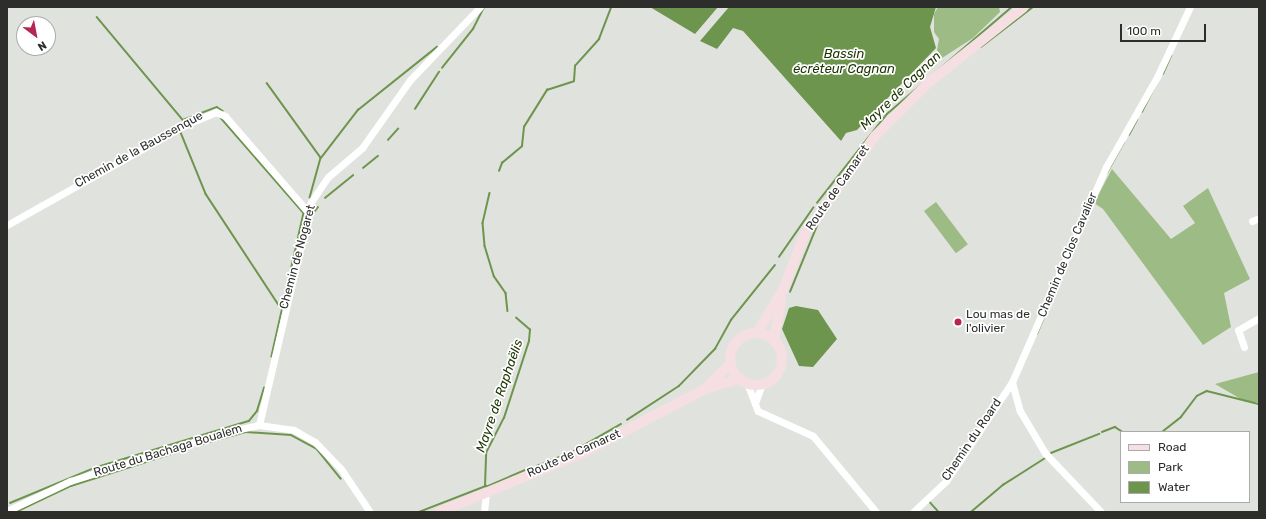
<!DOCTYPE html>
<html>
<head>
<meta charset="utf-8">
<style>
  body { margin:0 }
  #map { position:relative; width:1266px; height:519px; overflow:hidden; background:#e0e3dd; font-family:Rubik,sans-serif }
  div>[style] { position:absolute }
  .green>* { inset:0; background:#9cbb85; transform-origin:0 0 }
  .water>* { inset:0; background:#6e954e }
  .stream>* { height:1.5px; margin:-0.75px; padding:0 0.75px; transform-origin:0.75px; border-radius:0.75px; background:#6e954e }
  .street>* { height:7px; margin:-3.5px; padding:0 3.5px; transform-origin:3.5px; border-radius:3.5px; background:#fff }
  .secondary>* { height:10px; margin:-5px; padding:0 5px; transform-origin:5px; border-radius:5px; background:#f6dfe3 }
  .secondary>.ring { margin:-5px; padding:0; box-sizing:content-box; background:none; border:10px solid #f6dfe3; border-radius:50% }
  .dots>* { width:11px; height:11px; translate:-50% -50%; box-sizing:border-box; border:2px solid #fff; border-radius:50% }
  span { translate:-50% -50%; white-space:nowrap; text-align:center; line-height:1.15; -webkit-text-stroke:3.5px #fff; paint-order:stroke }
  .street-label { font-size:12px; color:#2d2e2c }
  .poi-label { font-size:12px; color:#2d2e2c }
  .left { translate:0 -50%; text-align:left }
  .water-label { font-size:13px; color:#1b3400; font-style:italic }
  .frame { position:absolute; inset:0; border:8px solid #2d2e2c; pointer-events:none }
  .legend { position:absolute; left:1120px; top:431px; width:130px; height:72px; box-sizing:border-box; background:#fff; border:1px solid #ababab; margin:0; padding:5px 7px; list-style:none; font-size:12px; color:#2d2e2c }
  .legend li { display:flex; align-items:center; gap:8px; height:20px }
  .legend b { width:20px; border:1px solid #ababab }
  .north { position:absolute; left:16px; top:16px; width:40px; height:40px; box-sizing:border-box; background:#fff; border:1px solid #ababab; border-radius:50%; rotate:148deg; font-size:11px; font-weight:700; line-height:16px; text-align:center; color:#2d2e2c }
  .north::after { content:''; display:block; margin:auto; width:14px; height:18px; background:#b62655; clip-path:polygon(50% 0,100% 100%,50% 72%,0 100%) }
  .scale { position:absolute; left:1120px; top:24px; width:86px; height:18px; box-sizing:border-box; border:2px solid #2d2e2c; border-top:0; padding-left:5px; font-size:12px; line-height:14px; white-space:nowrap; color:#2d2e2c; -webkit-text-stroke:3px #fff; paint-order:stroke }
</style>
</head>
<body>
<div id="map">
  <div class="green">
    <i style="clip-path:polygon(938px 7px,999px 7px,1000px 12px,973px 38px,942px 58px,937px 50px,939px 39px,934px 32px,934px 14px)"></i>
    <i style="clip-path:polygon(1112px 169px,1171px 239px,1195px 223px,1183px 206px,1208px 188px,1250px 279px,1224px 293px,1231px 327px,1203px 345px,1103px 209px,1094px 203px)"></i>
    <i style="left:936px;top:202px;width:53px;height:15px;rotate:53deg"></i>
    <i style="clip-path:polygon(1259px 372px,1259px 402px,1246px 402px,1215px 384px)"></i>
  </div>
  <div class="water">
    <i style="clip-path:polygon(650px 7px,718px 7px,695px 34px)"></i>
    <i style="clip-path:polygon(729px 7px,936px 7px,930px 27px,936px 48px,857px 130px,846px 133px,841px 141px,743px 31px,733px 28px,717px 49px,700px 41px)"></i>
    <i style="clip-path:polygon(796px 306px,818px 310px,837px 339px,813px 367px,799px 366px,782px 329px,789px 308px)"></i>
  </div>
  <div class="stream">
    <i style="left:97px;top:17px;width:134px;rotate:50.1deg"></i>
    <i style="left:183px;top:120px;width:36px;rotate:-21deg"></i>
    <i style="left:217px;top:107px;width:7px;rotate:34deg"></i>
    <i style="left:981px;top:47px;width:66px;rotate:-37.6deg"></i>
    <i style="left:442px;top:68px;width:50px;rotate:-51.5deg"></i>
    <i style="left:473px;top:29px;width:25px;rotate:-63deg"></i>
    <i style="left:1163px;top:74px;width:20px;rotate:-66deg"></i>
    <i style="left:267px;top:83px;width:92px;rotate:54.2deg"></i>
    <i style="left:321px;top:158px;width:41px;rotate:105.4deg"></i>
    <i style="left:415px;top:109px;width:44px;rotate:-57deg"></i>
    <i style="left:1142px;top:112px;width:30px;rotate:-63deg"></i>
    <i style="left:221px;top:118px;width:126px;rotate:48.9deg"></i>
    <i style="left:304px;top:213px;width:147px;rotate:102.6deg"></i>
    <i style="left:180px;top:130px;width:69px;rotate:67.9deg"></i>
    <i style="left:206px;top:194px;width:136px;rotate:56.7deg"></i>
    <i style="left:1129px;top:135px;width:17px;rotate:-62deg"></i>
    <i style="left:388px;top:140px;width:15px;rotate:-48deg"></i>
    <i style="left:321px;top:158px;width:61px;rotate:-52.4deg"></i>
    <i style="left:358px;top:110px;width:101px;rotate:-38.6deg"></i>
    <i style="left:363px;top:168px;width:19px;rotate:-39deg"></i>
    <i style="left:499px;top:171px;width:9px;rotate:-69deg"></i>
    <i style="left:502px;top:163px;width:26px;rotate:-40deg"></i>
    <i style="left:522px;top:146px;width:19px;rotate:-84deg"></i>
    <i style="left:524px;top:127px;width:44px;rotate:-58.1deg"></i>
    <i style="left:547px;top:90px;width:28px;rotate:-18deg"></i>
    <i style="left:574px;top:81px;width:15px;rotate:-86deg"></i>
    <i style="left:575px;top:66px;width:36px;rotate:-48deg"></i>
    <i style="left:599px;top:39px;width:34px;rotate:-69deg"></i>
    <i style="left:1107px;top:173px;width:35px;rotate:-61deg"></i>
    <i style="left:490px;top:193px;width:31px;rotate:103deg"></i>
    <i style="left:483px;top:223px;width:23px;rotate:85deg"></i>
    <i style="left:485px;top:246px;width:31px;rotate:73deg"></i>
    <i style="left:494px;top:276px;width:21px;rotate:55deg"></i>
    <i style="left:506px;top:293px;width:18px;rotate:84deg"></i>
    <i style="left:325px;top:198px;width:36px;rotate:-39deg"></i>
    <i style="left:817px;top:203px;width:113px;rotate:-51.8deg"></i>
    <i style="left:887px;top:114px;width:165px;rotate:-40.6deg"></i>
    <i style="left:311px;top:216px;width:11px;rotate:-52deg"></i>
    <i style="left:779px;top:257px;width:60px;rotate:-55.2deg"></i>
    <i style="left:790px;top:292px;width:71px;rotate:-67.8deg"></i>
    <i style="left:1037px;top:334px;width:46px;rotate:-66.8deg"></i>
    <i style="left:627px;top:420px;width:62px;rotate:-33.2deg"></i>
    <i style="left:679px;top:386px;width:52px;rotate:-45.8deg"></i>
    <i style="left:715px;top:349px;width:33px;rotate:-61deg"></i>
    <i style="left:731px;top:320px;width:70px;rotate:-51.3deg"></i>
    <i style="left:1102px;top:432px;width:14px;rotate:-21deg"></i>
    <i style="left:1115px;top:427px;width:9px;rotate:32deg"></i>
    <i style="left:1162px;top:432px;width:24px;rotate:-38deg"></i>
    <i style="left:1181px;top:417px;width:26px;rotate:-53deg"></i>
    <i style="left:1197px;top:396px;width:11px;rotate:-27deg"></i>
    <i style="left:1207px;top:391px;width:54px;rotate:14deg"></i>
    <i style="left:198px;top:445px;width:50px;rotate:-15.2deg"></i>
    <i style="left:246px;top:432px;width:45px;rotate:3.8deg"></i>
    <i style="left:291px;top:435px;width:30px;rotate:28deg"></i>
    <i style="left:317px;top:449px;width:38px;rotate:51deg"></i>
    <i style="left:574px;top:451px;width:54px;rotate:-29.9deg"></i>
    <i style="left:1051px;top:453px;width:52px;rotate:-21.6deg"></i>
    <i style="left:537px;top:466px;width:32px;rotate:-22deg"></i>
    <i style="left:485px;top:486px;width:33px;rotate:-88deg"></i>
    <i style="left:486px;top:453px;width:39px;rotate:-63deg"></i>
    <i style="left:504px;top:418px;width:81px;rotate:-72deg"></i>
    <i style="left:529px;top:341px;width:11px;rotate:-85deg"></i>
    <i style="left:530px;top:330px;width:18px;rotate:-139deg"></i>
    <i style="left:486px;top:487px;width:48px;rotate:-23.4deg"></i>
    <i style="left:929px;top:501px;width:15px;rotate:48deg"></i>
    <i style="left:10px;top:503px;width:91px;rotate:-22.6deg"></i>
    <i style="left:94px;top:468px;width:162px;rotate:-16.9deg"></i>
    <i style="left:249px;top:421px;width:13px;rotate:-51deg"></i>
    <i style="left:257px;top:411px;width:24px;rotate:-73deg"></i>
    <i style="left:16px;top:512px;width:61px;rotate:-25.3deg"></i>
    <i style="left:71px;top:486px;width:125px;rotate:-17.7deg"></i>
    <i style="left:419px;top:512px;width:72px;rotate:-21.2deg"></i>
    <i style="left:971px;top:512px;width:42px;rotate:-40.2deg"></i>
    <i style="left:1003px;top:485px;width:52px;rotate:-32.5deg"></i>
  </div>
  <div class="street">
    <i style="left:1252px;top:221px;width:8px;rotate:-23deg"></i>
    <i style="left:7px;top:225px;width:202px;rotate:-29.4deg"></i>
    <i style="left:183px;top:126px;width:36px;rotate:-23deg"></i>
    <i style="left:216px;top:112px;width:10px;rotate:24deg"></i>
    <i style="left:225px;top:116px;width:127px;rotate:49.2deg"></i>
    <i style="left:1244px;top:347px;width:18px;rotate:-109deg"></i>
    <i style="left:1238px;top:330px;width:24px;rotate:-30deg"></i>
    <i style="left:1012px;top:382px;width:30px;rotate:75deg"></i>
    <i style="left:1020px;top:411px;width:49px;rotate:59.2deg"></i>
    <i style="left:1045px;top:453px;width:81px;rotate:46.5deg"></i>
    <i style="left:747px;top:383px;width:30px;rotate:69deg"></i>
    <i style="left:758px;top:411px;width:60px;rotate:24.4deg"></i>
    <i style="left:813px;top:436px;width:99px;rotate:50.3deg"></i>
    <i style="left:755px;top:403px;width:20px;rotate:-70deg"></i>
    <i style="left:259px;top:425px;width:229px;rotate:-76.9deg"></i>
    <i style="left:311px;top:202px;width:30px;rotate:-56deg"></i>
    <i style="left:328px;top:177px;width:45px;rotate:-40.5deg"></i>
    <i style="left:362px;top:148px;width:83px;rotate:-54.8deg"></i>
    <i style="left:410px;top:80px;width:101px;rotate:-46.2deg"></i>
    <i style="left:7px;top:511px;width:70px;rotate:-25.5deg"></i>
    <i style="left:70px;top:481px;width:164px;rotate:-17.4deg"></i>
    <i style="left:226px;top:432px;width:34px;rotate:-12deg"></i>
    <i style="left:259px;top:425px;width:35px;rotate:8deg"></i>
    <i style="left:294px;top:430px;width:24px;rotate:30deg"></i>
    <i style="left:315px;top:442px;width:37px;rotate:46deg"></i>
    <i style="left:341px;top:469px;width:52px;rotate:56deg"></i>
    <i style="left:484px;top:512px;width:20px;rotate:-84deg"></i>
    <i style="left:913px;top:512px;width:45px;rotate:-43.2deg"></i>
    <i style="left:946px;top:481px;width:119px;rotate:-56.3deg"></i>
    <i style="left:1012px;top:382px;width:235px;rotate:-66.4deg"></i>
    <i style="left:1106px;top:167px;width:103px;rotate:-60.5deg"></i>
    <i style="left:1157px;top:77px;width:77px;rotate:-64.8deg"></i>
  </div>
  <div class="secondary">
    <i style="left:757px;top:333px;width:50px;rotate:-58.8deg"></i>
    <i style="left:783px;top:290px;width:60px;rotate:-68.6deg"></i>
    <i style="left:805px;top:234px;width:120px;rotate:-54.5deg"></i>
    <i style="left:875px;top:136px;width:75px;rotate:-45deg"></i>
    <i style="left:928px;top:83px;width:122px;rotate:-38.4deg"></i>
    <i class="ring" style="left:730px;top:333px;width:42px;height:42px"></i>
    <i style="left:774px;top:340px;width:40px;rotate:-80deg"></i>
    <i style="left:708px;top:386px;width:33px;rotate:-45deg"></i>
    <i style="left:439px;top:512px;width:158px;rotate:-22.3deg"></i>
    <i style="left:585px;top:452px;width:136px;rotate:-27.7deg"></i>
    <i style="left:705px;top:389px;width:37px;rotate:-17deg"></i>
  </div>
  <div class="dots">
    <i style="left:958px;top:322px;background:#b62655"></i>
  </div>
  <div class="street-label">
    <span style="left:139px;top:150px;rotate:-29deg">Chemin de la Baussenque</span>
    <span style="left:838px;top:188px;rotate:-55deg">Route de Camaret</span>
    <span style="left:1068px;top:255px;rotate:-67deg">Chemin de Clos Cavalier</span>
    <span style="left:298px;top:257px;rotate:-75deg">Chemin de Nogaret</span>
    <span style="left:972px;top:440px;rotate:-56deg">Chemin du Roard</span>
    <span style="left:168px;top:451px;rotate:-17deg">Route du Bachaga Boualem</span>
    <span style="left:574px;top:454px;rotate:-24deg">Route de Camaret</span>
  </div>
  <div class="poi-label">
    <span class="left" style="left:966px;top:322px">Lou mas de<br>l'olivier</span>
  </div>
  <div class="water-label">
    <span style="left:844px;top:62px">Bassin<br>écrêteur Cagnan</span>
    <span style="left:901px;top:91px;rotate:-44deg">Mayre de Cagnan</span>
    <span style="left:500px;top:396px;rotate:-71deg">Mayre de Raphaëlis</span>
  </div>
  <div class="frame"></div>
  <ul class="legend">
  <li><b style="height:5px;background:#f6dfe3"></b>Road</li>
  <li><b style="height:11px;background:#9cbb85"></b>Park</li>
  <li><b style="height:11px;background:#6e954e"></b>Water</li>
  </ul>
  <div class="north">N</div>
  <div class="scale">100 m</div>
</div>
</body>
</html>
